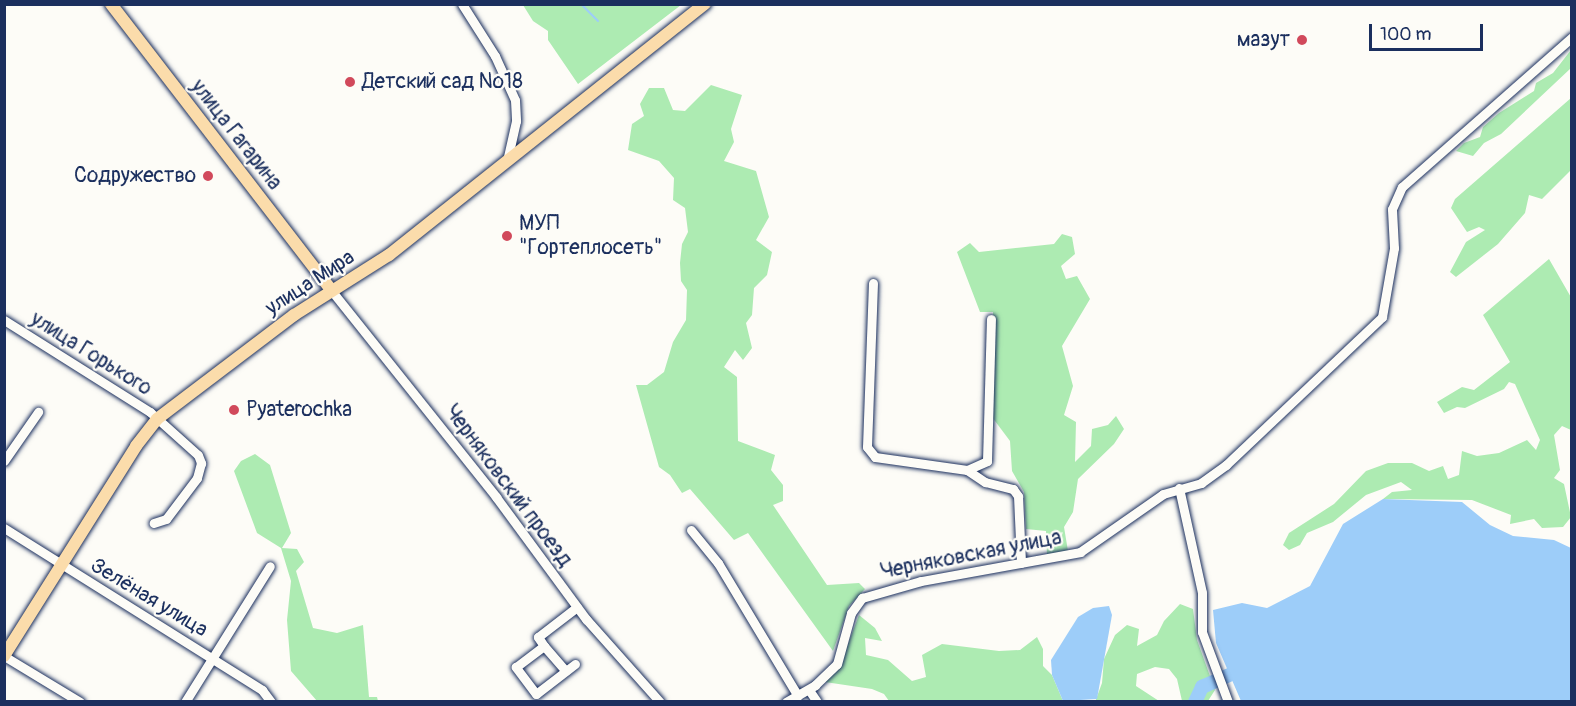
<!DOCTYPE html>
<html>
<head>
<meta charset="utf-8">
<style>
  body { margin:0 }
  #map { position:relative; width:1576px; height:706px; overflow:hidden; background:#fdfcf7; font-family:Pangolin,sans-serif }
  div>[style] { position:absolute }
  .green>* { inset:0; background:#adebb2 }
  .water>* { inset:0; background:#9dcdf9 }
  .stream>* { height:2px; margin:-1px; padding:0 1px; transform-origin:1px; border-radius:1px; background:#9dcdf9 }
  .river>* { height:14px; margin:-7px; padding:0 7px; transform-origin:7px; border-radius:7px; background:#9dcdf9 }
  .roads { filter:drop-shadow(0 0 2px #1b2f5e) drop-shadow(0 0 2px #1b2f5e) }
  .minor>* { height:9px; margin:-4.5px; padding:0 4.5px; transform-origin:4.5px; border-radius:4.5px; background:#fdfcf7 }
  .major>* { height:12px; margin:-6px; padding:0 6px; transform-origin:6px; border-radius:6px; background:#fbdcab }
  .dots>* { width:16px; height:16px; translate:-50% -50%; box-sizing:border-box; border:3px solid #fdfcf7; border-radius:50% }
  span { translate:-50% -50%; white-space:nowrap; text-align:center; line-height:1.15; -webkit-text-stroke:4.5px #fdfcf7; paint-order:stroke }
  .poi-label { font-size:21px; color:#1b2f5e }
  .right { translate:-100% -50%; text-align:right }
  .left { translate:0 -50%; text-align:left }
  .street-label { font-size:21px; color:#1b2f5e }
  .frame { position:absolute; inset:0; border:6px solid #1b2f5e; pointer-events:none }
  .scale { position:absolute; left:1369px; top:24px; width:114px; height:27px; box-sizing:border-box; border:3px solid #1b2f5e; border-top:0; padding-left:8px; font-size:18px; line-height:21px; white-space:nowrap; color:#1b2f5e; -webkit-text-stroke:4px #fdfcf7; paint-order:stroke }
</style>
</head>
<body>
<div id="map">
  <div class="green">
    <i style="clip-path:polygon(523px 5px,681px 5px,578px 84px,548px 40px,548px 31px,533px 21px)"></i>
    <i style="clip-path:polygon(1571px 50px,1571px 68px,1501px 134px,1484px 143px,1473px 156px,1456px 151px,1464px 143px,1480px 137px,1483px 127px,1499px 113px,1534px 91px,1536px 83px,1553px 73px)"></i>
    <i style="clip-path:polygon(711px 85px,742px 95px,731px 129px,734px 142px,724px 161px,756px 171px,769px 217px,756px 240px,772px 252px,767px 275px,754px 288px,752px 315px,746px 323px,752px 348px,743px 360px,735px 350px,724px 367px,737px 377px,738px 441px,775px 455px,771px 470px,783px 485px,783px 501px,773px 505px,827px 585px,859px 583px,865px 589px,849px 606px,833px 651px,748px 533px,734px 540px,690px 489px,682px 493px,670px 475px,659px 467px,636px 385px,647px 385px,664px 372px,673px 342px,686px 320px,687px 290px,681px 281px,680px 263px,682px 244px,688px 232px,685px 208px,673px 200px,674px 178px,659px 161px,628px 150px,632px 124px,644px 116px,640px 104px,649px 88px,664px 88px,673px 110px,685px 111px)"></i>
    <i style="clip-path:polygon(1571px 98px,1571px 170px,1542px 199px,1529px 195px,1525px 213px,1498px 244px,1456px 277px,1450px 272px,1466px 242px,1485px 230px,1479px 227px,1467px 232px,1451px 208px,1455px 199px)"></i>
    <i style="clip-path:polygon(1062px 234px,1072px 237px,1075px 254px,1061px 266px,1066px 279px,1077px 276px,1090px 299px,1062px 346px,1073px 386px,1064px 415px,1076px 422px,1075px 462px,1091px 446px,1092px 429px,1108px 425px,1116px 416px,1124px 429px,1114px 444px,1078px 479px,1073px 512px,1064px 527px,1068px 551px,1047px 555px,1046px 531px,1026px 529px,1024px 492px,1012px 471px,1010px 441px,992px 417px,993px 312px,980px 312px,957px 252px,970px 243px,979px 252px,1054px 244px)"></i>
    <i style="clip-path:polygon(1549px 259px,1572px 299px,1571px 430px,1562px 426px,1554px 435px,1560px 470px,1554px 478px,1564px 484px,1571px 517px,1563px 527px,1542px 528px,1534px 519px,1510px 524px,1511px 515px,1472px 500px,1383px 499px,1392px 492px,1412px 490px,1401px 482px,1366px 495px,1333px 522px,1307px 533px,1300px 545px,1289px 550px,1283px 545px,1289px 533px,1334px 504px,1366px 471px,1388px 463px,1412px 463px,1429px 471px,1443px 466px,1448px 479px,1459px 475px,1462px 451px,1477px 456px,1499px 453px,1527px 440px,1536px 450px,1540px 440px,1515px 384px,1509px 382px,1504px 389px,1465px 408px,1457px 407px,1444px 413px,1437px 402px,1462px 387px,1474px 390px,1510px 362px,1483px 315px)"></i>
    <i style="clip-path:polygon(255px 454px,270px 465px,291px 533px,282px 548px,297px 549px,304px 562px,296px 571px,313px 628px,337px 633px,363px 625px,369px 697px,377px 697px,378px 701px,317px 701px,291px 671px,287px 620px,291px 581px,281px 548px,257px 533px,234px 471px,241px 461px)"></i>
    <i style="clip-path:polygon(1180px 604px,1193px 609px,1197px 640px,1215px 690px,1208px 701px,1182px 701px,1177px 679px,1169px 669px,1155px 667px,1137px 674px,1136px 686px,1159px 701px,1095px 702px,1102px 683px,1104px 659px,1115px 635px,1127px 625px,1139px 629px,1137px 646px,1157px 635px,1164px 621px)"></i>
    <i style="clip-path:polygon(859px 615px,875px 628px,882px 641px,865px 638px,866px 655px,888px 660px,912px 681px,926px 677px,922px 655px,942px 644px,999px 651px,1020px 650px,1037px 637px,1043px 649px,1043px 666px,1052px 675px,1063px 701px,889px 701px,884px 694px,872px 689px,825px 682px,840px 665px)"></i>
  </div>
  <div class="water">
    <i style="clip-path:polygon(1383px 499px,1462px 502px,1490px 525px,1513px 536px,1554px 540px,1571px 548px,1571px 701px,1241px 701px,1216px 643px,1213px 610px,1242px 603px,1267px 608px,1310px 586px,1343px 524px)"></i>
    <i style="clip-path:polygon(1109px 606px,1112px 615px,1097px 699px,1063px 701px,1052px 675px,1051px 660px,1078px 617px,1093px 608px)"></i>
  </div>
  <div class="stream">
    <i style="left:581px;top:4px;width:24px;rotate:45deg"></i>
  </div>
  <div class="river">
    <i style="left:1195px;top:702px;width:17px;rotate:-65deg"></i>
    <i style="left:1202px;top:687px;width:30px;rotate:-24deg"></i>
  </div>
  <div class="roads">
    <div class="minor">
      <i style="left:462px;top:4px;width:62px;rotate:57.6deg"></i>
      <i style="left:495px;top:56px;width:48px;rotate:65.6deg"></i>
      <i style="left:515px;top:100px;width:21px;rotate:87deg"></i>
      <i style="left:516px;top:121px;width:41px;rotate:102.7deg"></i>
      <i style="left:873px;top:283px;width:164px;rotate:92.1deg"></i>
      <i style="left:867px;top:447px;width:13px;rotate:51deg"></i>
      <i style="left:875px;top:457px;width:93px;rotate:8deg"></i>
      <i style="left:967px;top:470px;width:22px;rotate:34deg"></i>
      <i style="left:985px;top:482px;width:29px;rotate:14deg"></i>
      <i style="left:1013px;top:489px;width:9px;rotate:54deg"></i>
      <i style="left:1018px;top:496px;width:67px;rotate:87.4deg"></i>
      <i style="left:331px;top:290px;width:265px;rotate:51.4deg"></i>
      <i style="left:496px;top:497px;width:152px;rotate:53.6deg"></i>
      <i style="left:586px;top:619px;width:111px;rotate:48.3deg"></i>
      <i style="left:4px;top:320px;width:173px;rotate:32.2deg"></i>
      <i style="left:150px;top:412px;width:64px;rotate:41.9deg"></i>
      <i style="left:198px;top:455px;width:9px;rotate:69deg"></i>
      <i style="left:201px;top:463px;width:16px;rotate:105deg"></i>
      <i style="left:197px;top:478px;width:51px;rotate:127.1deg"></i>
      <i style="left:166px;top:519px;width:13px;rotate:162deg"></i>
      <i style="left:4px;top:461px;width:60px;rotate:-55.2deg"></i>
      <i style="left:967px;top:470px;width:22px;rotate:-24deg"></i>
      <i style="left:987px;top:461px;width:142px;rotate:-88.4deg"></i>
      <i style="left:1179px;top:488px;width:107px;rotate:77.6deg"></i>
      <i style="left:1202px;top:593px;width:39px;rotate:90deg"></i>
      <i style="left:1202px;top:632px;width:75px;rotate:69.6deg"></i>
      <i style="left:4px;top:528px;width:305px;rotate:32.1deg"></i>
      <i style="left:262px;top:690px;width:15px;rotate:53deg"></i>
      <i style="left:691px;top:530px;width:43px;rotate:50.7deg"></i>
      <i style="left:718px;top:563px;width:155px;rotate:59deg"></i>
      <i style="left:544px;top:646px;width:33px;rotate:49deg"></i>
      <i style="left:4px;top:656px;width:89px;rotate:31.2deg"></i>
      <i style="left:575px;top:664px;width:49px;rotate:142.4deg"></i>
      <i style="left:536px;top:694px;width:34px;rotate:-127deg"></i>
      <i style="left:516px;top:667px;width:35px;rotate:-37deg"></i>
      <i style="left:544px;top:646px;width:11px;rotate:-124deg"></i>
      <i style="left:538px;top:637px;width:49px;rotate:-37.6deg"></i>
      <i style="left:809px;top:690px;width:14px;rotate:56deg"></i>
      <i style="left:185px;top:702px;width:160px;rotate:-58deg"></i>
      <i style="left:786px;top:702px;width:34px;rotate:-30deg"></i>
      <i style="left:815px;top:685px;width:30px;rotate:-44deg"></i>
      <i style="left:837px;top:664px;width:53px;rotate:-74.6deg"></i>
      <i style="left:851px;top:613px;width:19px;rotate:-54deg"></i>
      <i style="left:862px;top:598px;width:61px;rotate:-16.1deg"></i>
      <i style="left:921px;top:581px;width:162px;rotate:-10.3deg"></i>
      <i style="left:1080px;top:552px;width:101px;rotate:-34.9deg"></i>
      <i style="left:1163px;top:494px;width:40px;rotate:-16deg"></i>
      <i style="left:1201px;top:483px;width:31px;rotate:-36deg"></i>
      <i style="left:1226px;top:465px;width:215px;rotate:-43.5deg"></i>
      <i style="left:1382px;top:317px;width:70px;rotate:-80.1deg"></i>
      <i style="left:1394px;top:248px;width:39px;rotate:-93deg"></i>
      <i style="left:1392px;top:209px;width:24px;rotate:-66deg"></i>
      <i style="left:1402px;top:187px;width:227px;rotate:-41.4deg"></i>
    </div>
    <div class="major">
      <i style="left:111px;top:4px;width:361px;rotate:52.4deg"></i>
      <i style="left:4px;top:656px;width:248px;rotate:-57.8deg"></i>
      <i style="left:136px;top:446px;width:34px;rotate:-52deg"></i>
      <i style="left:157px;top:419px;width:172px;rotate:-37.2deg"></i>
      <i style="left:294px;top:315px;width:112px;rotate:-32.3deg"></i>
      <i style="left:389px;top:255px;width:404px;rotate:-38.5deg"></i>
    </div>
  </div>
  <div class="dots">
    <i style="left:1302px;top:40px;background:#d1495b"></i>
    <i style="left:350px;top:82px;background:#d1495b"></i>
    <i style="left:208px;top:176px;background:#d1495b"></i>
    <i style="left:507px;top:236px;background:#d1495b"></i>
    <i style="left:234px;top:410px;background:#d1495b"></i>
  </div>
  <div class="poi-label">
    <span class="right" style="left:1290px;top:40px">мазут</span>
    <span class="left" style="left:362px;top:82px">Детский сад №18</span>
    <span class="right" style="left:196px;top:176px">Содружество</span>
    <span class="left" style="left:519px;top:236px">МУП<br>"Гортеплосеть"</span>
    <span class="left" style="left:246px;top:410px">Pyaterochka</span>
  </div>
  <div class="street-label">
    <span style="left:236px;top:135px;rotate:52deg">улица Гагарина</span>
    <span style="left:310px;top:283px;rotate:-33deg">улица Мира</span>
    <span style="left:91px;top:354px;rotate:32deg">улица Горького</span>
    <span style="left:508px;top:486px;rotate:53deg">Черняковский проезд</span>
    <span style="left:971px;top:555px;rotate:-11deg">Черняковская улица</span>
    <span style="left:149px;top:598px;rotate:31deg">Зелёная улица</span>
  </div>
  <div class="frame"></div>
  <div class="scale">100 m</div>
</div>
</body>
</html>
